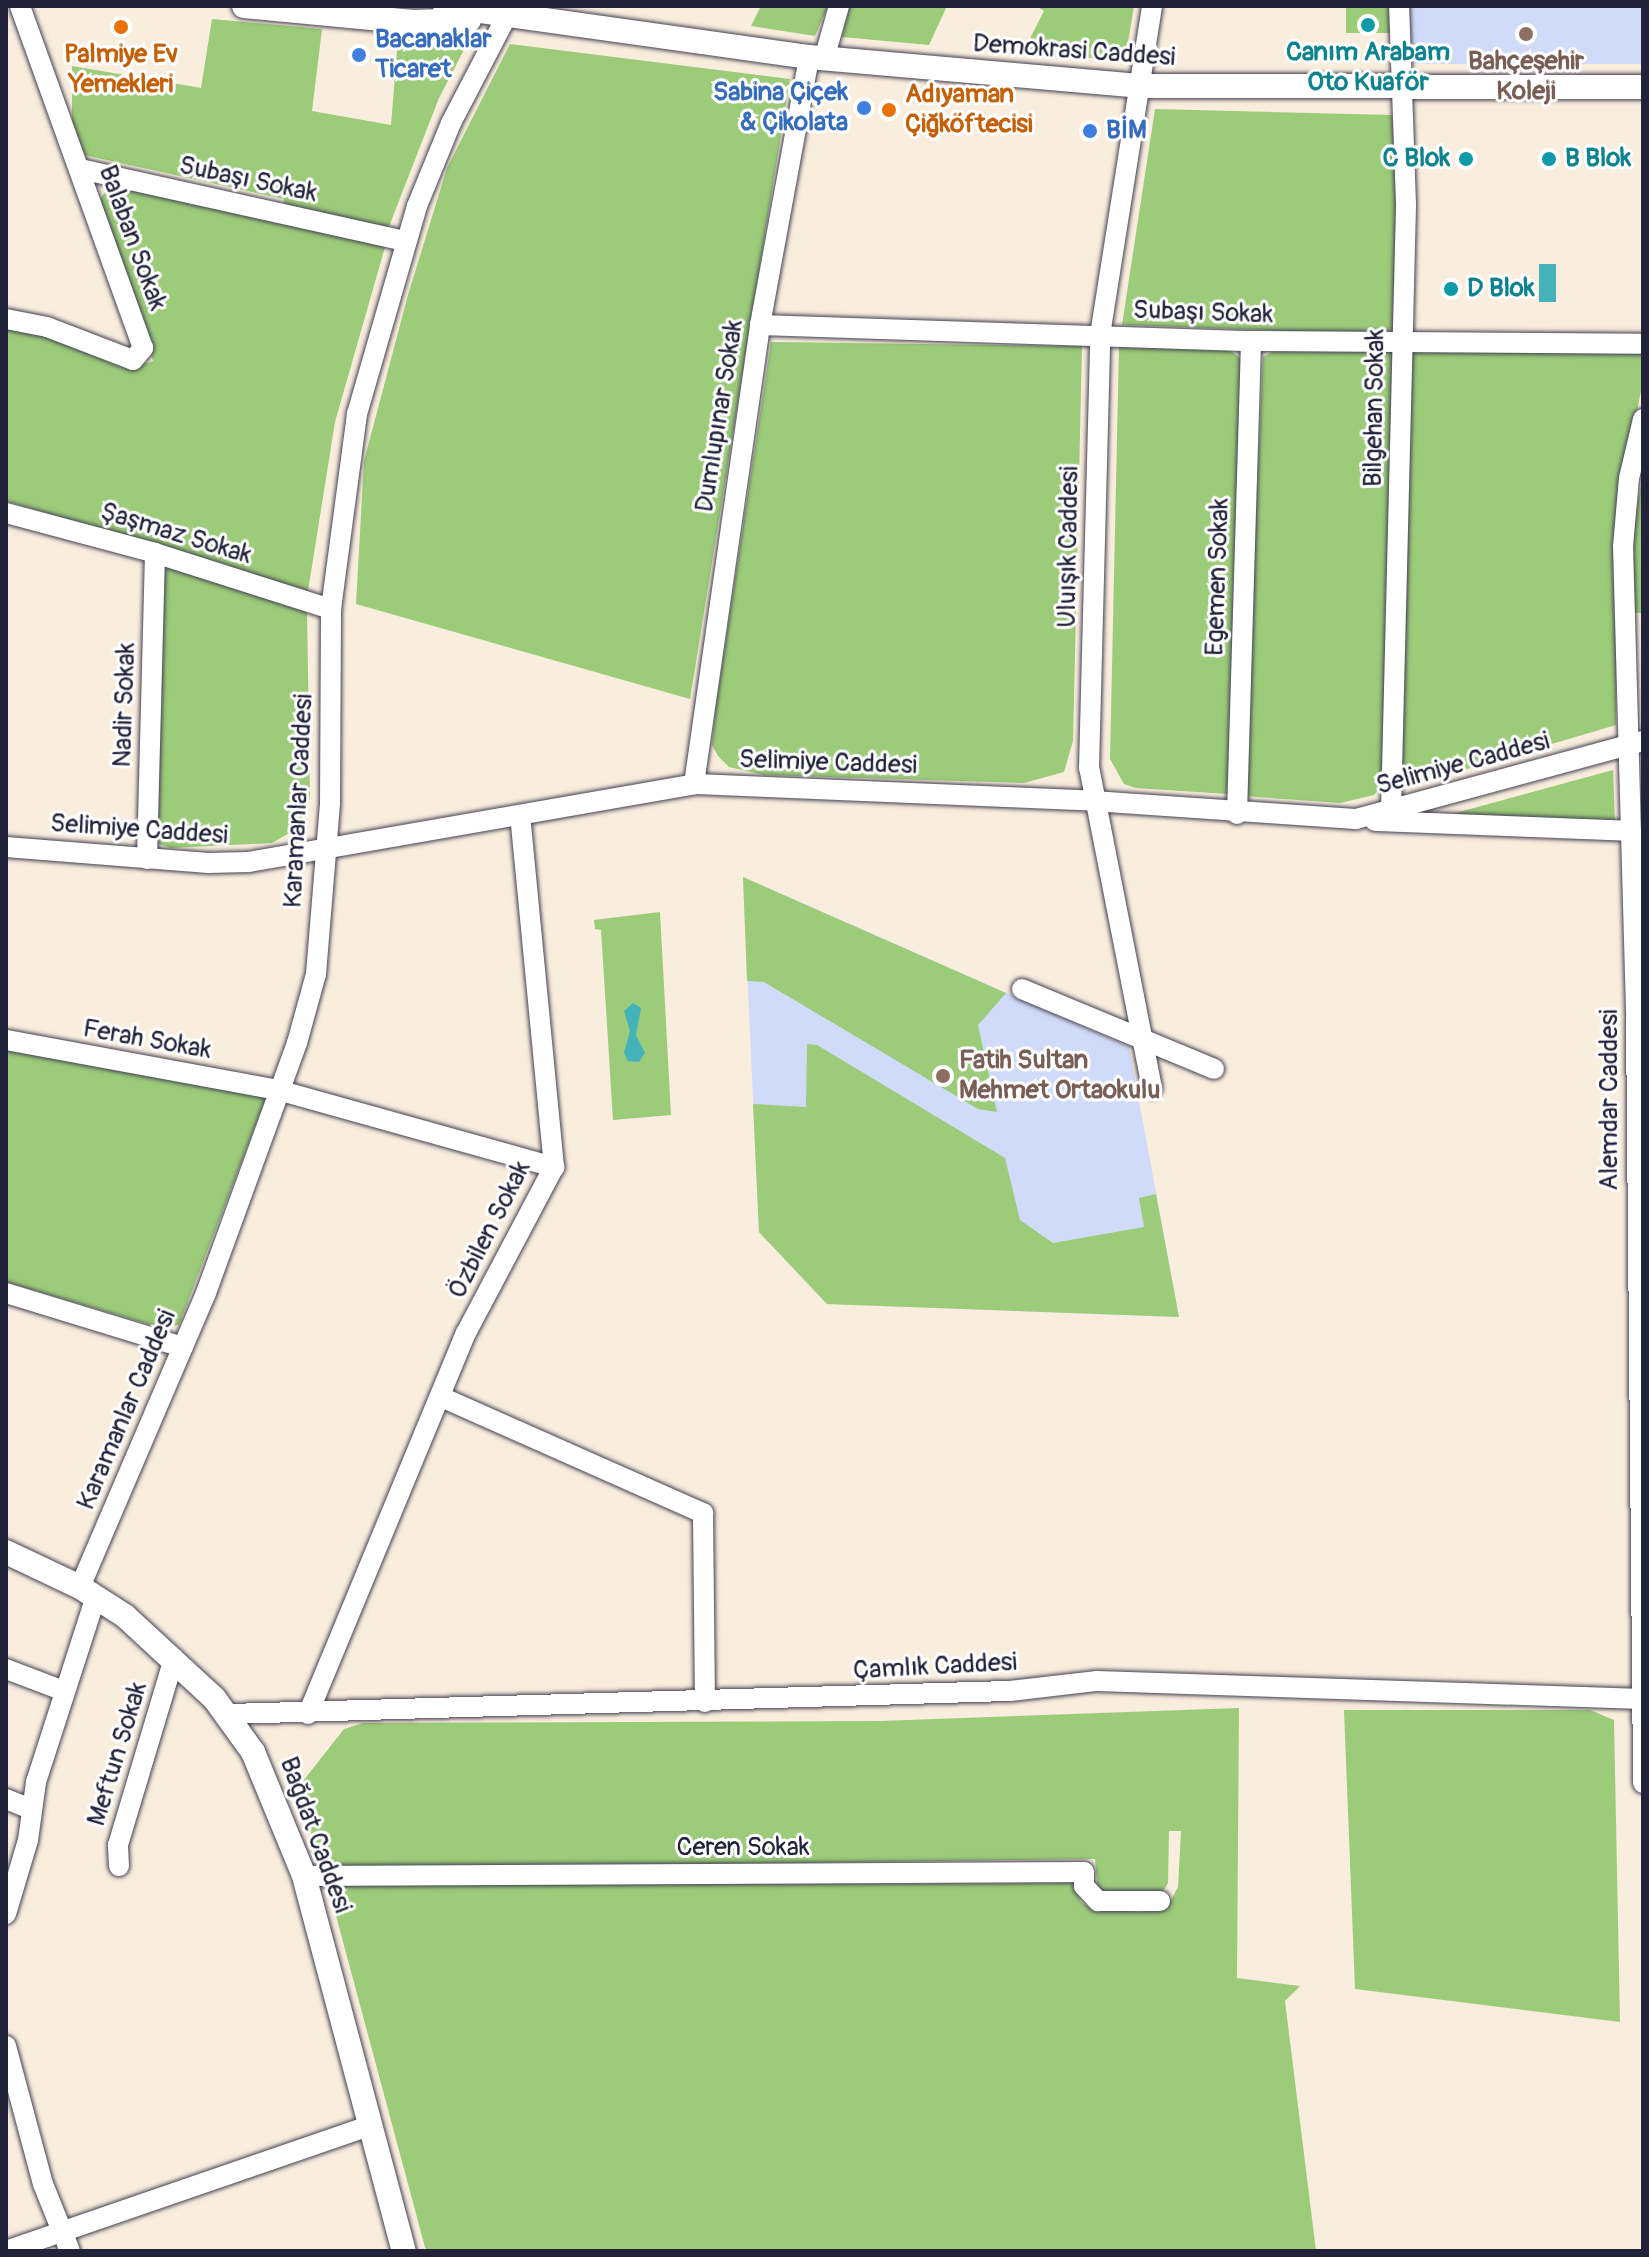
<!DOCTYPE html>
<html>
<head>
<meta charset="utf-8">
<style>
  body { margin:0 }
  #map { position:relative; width:1649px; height:2257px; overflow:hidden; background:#f9eddd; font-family:Pangolin,sans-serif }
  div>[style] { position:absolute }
  .built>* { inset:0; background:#d0daf9; transform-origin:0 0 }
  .green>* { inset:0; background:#9ccb79; transform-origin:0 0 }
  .water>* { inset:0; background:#43b3b9; transform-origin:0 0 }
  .roads { filter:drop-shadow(0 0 2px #424053) drop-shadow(0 0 2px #424053) }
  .minor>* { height:20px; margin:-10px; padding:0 10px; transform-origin:10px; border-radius:10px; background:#fff }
  .major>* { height:24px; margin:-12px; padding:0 12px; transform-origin:12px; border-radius:12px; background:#fff }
  .dots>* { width:22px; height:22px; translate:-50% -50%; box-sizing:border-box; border:4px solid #fff; border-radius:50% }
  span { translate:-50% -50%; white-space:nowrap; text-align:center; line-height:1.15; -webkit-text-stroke:6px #fff; paint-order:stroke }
  .shop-label { font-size:26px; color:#366cbe; font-weight:700 }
  .left { translate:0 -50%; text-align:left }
  .right { translate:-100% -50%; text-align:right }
  .street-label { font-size:26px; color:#22223b }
  .culture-label { font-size:26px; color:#0d838f; font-weight:700 }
  .food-label { font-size:26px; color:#c56008; font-weight:700 }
  .education-label { font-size:26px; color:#785e54; font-weight:700 }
  .frame { position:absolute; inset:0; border:8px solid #22223b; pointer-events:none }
</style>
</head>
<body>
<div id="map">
  <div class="built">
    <i style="left:1409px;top:6px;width:234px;height:58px"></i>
    <i style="clip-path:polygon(743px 877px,1129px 1047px,1179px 1317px,827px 1304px,759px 1232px)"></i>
  </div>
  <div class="green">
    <i style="clip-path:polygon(761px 6px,828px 6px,815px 36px,751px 26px)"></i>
    <i style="clip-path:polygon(849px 6px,947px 6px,929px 45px,842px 37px)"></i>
    <i style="clip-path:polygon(1036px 6px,1134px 6px,1125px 61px,1023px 52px,1044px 11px)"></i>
    <i style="left:1346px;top:6px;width:45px;height:27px"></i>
    <i style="clip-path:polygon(212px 19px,322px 29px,312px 111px,391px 125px,398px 39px,468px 42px,439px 98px,388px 229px,284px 206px,284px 199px,84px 155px,72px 122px,72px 66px,201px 88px)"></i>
    <i style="clip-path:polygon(510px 44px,790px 79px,690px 699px,356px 604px,364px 461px,408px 295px,447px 168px)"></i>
    <i style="clip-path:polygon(1155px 109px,1392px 115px,1397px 149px,1395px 329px,1377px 334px,1122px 325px)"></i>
    <i style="clip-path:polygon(123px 186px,385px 247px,335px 422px,308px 591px,6px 501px,6px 328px,69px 341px,134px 367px,153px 361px,99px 200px,109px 187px)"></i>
    <i style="clip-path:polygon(771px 342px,1082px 346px,1073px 741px,1064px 772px,1024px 783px,764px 775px,729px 767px,718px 756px,712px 745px,716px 705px)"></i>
    <i style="clip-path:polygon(1119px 346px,1228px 349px,1242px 359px,1228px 794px,1136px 788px,1124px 784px,1110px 759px)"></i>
    <i style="clip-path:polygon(1420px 349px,1643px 353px,1643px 380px,1616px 522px,1616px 725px,1406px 787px,1396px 782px,1412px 352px)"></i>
    <i style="clip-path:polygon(1394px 350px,1382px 786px,1374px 795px,1340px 803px,1243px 796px,1263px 357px,1274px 351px)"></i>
    <i style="clip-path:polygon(1643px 474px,1643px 613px,1634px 613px,1634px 523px)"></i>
    <i style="clip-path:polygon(170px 567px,307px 610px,310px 798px,298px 828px,272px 843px,170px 848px,156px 843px,162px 572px)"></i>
    <i style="clip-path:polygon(1613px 770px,1615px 823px,1441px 817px)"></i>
    <i style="clip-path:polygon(743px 877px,1006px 993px,978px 1025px,997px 1112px,978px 1109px,764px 982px,747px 981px)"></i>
    <i style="clip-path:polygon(660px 912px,671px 1115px,613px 1120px,601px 930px,595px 929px,594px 920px)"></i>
    <i style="clip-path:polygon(807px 1044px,817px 1045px,1005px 1158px,1020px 1220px,1053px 1243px,1144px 1227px,1139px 1198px,1156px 1194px,1179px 1317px,827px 1304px,759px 1232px,753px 1104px,806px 1107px)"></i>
    <i style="clip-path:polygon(6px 1048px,267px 1095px,179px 1325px,158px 1327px,6px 1282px)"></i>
    <i style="clip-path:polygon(1239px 1708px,1237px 1978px,1300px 1986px,1285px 2001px,1316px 2251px,426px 2251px,331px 1897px,336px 1885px,1072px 1883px,1081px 1902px,1090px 1908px,1137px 1912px,1158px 1910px,1171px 1900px,1178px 1887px,1181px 1831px,1169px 1831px,1168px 1883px,1162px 1894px,1098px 1893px,1095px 1859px,344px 1869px,320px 1850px,298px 1808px,296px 1790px,344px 1729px,363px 1723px,880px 1721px)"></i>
    <i style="clip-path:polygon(1344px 1710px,1590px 1710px,1614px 1720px,1620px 2022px,1355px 1989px)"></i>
  </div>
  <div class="water">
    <i style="left:1539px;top:264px;width:17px;height:38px"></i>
    <i style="clip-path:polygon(633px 1003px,641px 1008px,636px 1035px,645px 1053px,639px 1062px,628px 1061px,624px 1053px,630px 1031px,624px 1011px)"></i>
  </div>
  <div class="roads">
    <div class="minor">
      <i style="left:824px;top:59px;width:55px;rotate:-74.2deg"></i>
      <i style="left:80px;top:169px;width:333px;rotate:12.5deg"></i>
      <i style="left:6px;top:319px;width:42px;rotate:11deg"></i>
      <i style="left:47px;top:327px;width:92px;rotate:21deg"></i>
      <i style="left:133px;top:360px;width:16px;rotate:-50deg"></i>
      <i style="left:143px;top:348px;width:363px;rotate:-109.8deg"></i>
      <i style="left:760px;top:325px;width:491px;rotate:1.9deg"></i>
      <i style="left:1251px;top:341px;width:392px;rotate:0.4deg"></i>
      <i style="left:1643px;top:419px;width:61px;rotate:103.3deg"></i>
      <i style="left:1629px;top:478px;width:68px;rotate:95deg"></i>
      <i style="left:1623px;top:546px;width:474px;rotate:88.4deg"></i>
      <i style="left:1636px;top:1020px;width:763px;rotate:89.47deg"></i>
      <i style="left:6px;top:513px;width:154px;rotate:15deg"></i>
      <i style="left:155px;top:553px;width:185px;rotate:17.7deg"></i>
      <i style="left:694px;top:784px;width:464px;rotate:-81.8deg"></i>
      <i style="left:760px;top:325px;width:272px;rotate:-79.6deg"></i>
      <i style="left:1391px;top:811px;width:607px;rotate:-88.58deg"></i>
      <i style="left:1406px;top:204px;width:198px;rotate:-92deg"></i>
      <i style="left:1237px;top:814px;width:473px;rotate:-88.3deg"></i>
      <i style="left:1375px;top:821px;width:256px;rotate:2.2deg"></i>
      <i style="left:6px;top:847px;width:203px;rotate:4.5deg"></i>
      <i style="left:208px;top:863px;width:41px;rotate:-1.4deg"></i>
      <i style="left:249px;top:862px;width:452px;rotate:-9.9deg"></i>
      <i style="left:694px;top:784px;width:398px;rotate:2.4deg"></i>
      <i style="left:1092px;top:801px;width:265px;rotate:3.9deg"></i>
      <i style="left:1356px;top:819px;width:297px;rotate:-15.2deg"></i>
      <i style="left:147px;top:859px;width:306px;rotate:-88.5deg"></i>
      <i style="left:1022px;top:989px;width:208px;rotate:22.6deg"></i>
      <i style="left:6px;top:1040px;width:277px;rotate:10.4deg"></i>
      <i style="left:278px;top:1090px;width:287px;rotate:15.6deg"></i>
      <i style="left:1152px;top:1088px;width:326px;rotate:-101.1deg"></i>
      <i style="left:1089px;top:768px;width:433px;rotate:-88.5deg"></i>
      <i style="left:1100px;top:335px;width:333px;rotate:-81deg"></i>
      <i style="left:6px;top:1293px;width:185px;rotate:17deg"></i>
      <i style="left:441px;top:1397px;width:287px;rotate:23.9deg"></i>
      <i style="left:703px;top:1513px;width:189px;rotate:89.4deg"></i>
      <i style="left:80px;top:1587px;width:320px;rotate:-66.8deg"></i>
      <i style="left:206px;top:1293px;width:266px;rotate:-70deg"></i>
      <i style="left:297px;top:1043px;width:72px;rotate:-74.6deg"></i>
      <i style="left:316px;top:974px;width:172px;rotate:-85.3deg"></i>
      <i style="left:330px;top:803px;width:194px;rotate:-89.7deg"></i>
      <i style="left:331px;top:609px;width:197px;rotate:-82.4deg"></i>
      <i style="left:357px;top:414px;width:216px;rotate:-73.9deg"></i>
      <i style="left:417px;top:206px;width:90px;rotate:-67.7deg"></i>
      <i style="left:451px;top:123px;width:132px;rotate:-62.5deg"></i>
      <i style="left:6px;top:1669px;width:62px;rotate:20.8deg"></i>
      <i style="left:229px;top:1714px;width:781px;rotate:-1.69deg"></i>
      <i style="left:1010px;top:1691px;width:88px;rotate:-6.6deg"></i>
      <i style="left:1097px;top:1681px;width:546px;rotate:1.89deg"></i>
      <i style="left:308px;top:1714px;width:412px;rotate:-67.5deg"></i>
      <i style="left:466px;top:1333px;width:188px;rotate:-62.1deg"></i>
      <i style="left:554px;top:1167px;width:352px;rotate:-95.5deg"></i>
      <i style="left:6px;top:1799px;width:27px;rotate:22deg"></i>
      <i style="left:119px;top:1866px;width:21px;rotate:-93deg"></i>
      <i style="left:118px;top:1845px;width:195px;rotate:-73.3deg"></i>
      <i style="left:304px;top:1876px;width:780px;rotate:-0.29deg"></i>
      <i style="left:1084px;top:1872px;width:14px;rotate:90deg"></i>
      <i style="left:1084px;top:1886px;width:21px;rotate:47deg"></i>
      <i style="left:1098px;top:1901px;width:62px"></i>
      <i style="left:6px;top:1914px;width:77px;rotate:-73.4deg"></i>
      <i style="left:28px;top:1840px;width:59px;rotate:-82.1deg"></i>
      <i style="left:36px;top:1782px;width:195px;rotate:-72.1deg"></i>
      <i style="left:6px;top:2046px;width:143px;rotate:75deg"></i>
      <i style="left:43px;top:2184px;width:72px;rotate:68.1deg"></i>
      <i style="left:6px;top:2251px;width:386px;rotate:-19deg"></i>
    </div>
    <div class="major">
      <i style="left:244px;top:6px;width:170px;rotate:5.4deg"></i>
      <i style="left:413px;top:22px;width:56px;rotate:-2deg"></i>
      <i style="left:445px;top:6px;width:368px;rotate:8deg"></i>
      <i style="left:809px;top:57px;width:331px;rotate:5deg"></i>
      <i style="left:1139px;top:86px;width:504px;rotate:0.11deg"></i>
      <i style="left:6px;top:1552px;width:82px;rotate:25.3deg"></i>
      <i style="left:80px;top:1587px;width:54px;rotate:32.8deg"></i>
      <i style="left:125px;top:1616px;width:121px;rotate:42.7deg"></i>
      <i style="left:214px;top:1698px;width:67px;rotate:54.2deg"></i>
      <i style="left:253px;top:1752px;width:134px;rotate:67.6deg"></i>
      <i style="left:304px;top:1876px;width:388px;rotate:75.1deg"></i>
    </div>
  </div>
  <div class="dots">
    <i style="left:1368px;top:25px;background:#0f9aa8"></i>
    <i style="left:121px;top:27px;background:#e8710a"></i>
    <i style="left:1526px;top:34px;background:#8d6e63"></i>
    <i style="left:359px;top:55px;background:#3f7fe0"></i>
    <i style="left:864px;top:108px;background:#3f7fe0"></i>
    <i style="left:889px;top:110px;background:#e8710a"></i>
    <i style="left:1090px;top:131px;background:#3f7fe0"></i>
    <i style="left:1466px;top:159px;background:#0f9aa8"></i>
    <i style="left:1549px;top:159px;background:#0f9aa8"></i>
    <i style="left:1451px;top:289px;background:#0f9aa8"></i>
    <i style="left:943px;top:1076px;background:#8d6e63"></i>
  </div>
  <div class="shop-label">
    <span class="left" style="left:375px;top:55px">Bacanaklar<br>Ticaret</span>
    <span class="right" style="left:848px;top:108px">Sabina Çiçek<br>&amp; Çikolata</span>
    <span class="left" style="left:1106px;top:131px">BİM</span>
  </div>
  <div class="street-label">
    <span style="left:1074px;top:51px;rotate:4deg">Demokrasi Caddesi</span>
    <span style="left:248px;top:180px;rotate:12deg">Subaşı Sokak</span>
    <span style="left:132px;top:238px;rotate:70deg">Balaban Sokak</span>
    <span style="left:1203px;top:313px;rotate:2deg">Subaşı Sokak</span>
    <span style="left:1375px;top:408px;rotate:-89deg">Bilgehan Sokak</span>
    <span style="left:720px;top:416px;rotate:-81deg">Dumlupınar Sokak</span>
    <span style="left:176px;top:534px;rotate:17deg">Şaşmaz Sokak</span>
    <span style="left:1069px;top:547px;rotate:-89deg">Uluışık Caddesi</span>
    <span style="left:1218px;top:577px;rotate:-88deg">Egemen Sokak</span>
    <span style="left:125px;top:705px;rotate:-88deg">Nadir Sokak</span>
    <span style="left:828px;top:763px;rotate:2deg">Selimiye Caddesi</span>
    <span style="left:1463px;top:764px;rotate:-15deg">Selimiye Caddesi</span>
    <span style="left:299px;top:801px;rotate:-87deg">Karamanlar Caddesi</span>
    <span style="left:139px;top:830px;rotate:4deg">Selimiye Caddesi</span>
    <span style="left:147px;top:1040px;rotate:10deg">Ferah Sokak</span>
    <span style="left:1610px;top:1100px;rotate:-90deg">Alemdar Caddesi</span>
    <span style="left:490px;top:1230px;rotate:-63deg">Özbilen Sokak</span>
    <span style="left:127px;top:1410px;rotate:-67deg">Karamanlar Caddesi</span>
    <span style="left:935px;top:1667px;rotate:-3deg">Çamlık Caddesi</span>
    <span style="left:118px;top:1754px;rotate:-73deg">Meftun Sokak</span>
    <span style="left:315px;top:1835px;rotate:70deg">Bağdat Caddesi</span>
    <span style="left:743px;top:1848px">Ceren Sokak</span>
  </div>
  <div class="culture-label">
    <span style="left:1368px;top:68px">Canım Arabam<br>Oto Kuaför</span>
    <span class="right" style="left:1450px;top:159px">C Blok</span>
    <span class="left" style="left:1565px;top:159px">B Blok</span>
    <span class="left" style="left:1467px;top:289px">D Blok</span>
  </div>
  <div class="food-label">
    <span style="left:121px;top:70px">Palmiye Ev<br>Yemekleri</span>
    <span class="left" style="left:905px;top:110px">Adıyaman<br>Çiğköftecisi</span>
  </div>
  <div class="education-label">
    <span style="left:1526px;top:77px">Bahçeşehir<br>Koleji</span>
    <span class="left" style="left:959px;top:1076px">Fatih Sultan<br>Mehmet Ortaokulu</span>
  </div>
  <div class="frame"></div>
</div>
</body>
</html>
